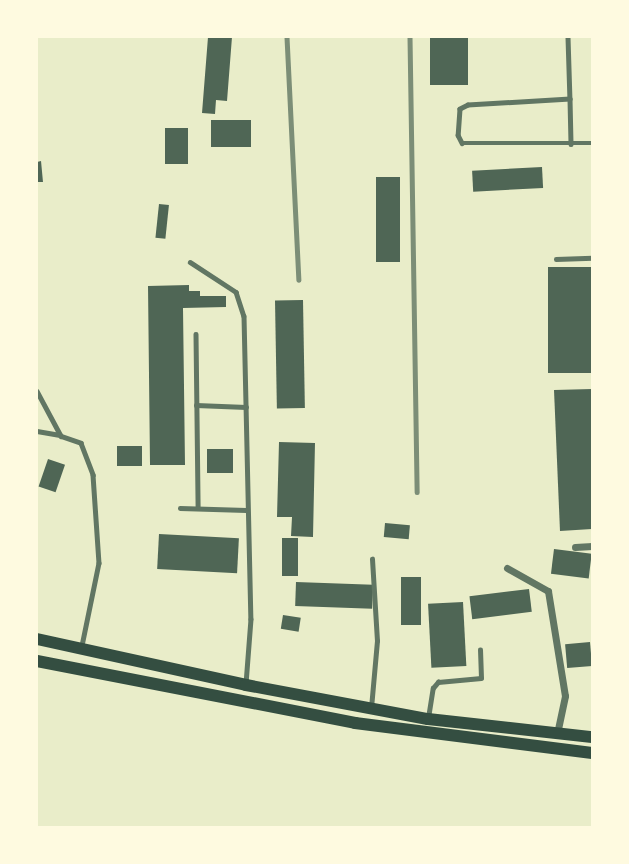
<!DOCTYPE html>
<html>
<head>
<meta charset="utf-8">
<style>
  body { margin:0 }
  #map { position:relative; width:629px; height:864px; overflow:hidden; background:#e9edc9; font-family:Lato,sans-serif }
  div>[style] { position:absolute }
  .building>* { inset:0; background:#4f6655; transform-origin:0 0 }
  .service>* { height:4.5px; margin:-2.25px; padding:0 2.25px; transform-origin:2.25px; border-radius:2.25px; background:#617663 }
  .minor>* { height:7px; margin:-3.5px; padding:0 3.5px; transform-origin:3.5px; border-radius:3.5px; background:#617663 }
  .primary>* { height:12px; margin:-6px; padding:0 6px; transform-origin:6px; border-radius:6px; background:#344e41 }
  .rail>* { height:4.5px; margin:-2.25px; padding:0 2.25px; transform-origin:2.25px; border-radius:2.25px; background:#7c8e77 }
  span { translate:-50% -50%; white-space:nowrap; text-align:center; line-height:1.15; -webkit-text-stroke:5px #fefae0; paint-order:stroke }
  .frame { position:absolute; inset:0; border:38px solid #fefae0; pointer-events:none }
</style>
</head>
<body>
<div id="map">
  <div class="building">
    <i style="clip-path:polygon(208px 37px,232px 37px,227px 101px,216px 100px,215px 114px,202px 113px)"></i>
    <i style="left:430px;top:37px;width:38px;height:48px"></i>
    <i style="left:211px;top:120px;width:40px;height:27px"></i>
    <i style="left:165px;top:128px;width:23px;height:36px"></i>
    <i style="clip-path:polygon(41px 161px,43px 182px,37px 182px,37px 162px)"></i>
    <i style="left:542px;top:167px;width:21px;height:70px;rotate:87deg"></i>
    <i style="left:376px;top:177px;width:24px;height:85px"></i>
    <i style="left:159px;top:204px;width:10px;height:34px;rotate:6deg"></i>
    <i style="left:592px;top:267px;width:106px;height:44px;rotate:90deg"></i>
    <i style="clip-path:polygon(189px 285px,189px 291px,200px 291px,200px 296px,226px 296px,226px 307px,183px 308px,185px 465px,150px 465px,148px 286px)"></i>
    <i style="left:303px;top:300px;width:108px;height:28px;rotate:89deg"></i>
    <i style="clip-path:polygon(592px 389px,592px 529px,560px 531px,554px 390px)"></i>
    <i style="clip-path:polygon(279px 442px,315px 443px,313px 537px,291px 536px,292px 517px,277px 517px)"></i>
    <i style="left:117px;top:446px;width:25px;height:20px"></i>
    <i style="left:207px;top:449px;width:26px;height:24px"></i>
    <i style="left:48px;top:459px;width:18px;height:29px;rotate:19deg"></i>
    <i style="left:385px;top:523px;width:25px;height:14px;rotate:5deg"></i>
    <i style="left:159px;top:534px;width:80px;height:35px;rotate:3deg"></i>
    <i style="left:298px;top:538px;width:38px;height:16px;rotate:90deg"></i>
    <i style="left:554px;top:549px;width:38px;height:25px;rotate:7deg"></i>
    <i style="left:401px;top:577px;width:20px;height:48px"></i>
    <i style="left:296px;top:582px;width:77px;height:24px;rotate:2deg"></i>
    <i style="left:529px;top:589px;width:23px;height:60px;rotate:83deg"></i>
    <i style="left:463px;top:602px;width:64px;height:35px;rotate:87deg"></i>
    <i style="left:283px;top:615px;width:18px;height:14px;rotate:9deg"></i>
    <i style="left:590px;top:642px;width:24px;height:25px;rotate:85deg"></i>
  </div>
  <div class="service">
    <i style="left:568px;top:37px;width:62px;rotate:88.2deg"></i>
    <i style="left:570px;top:99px;width:102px;rotate:176.6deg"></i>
    <i style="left:468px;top:105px;width:9px;rotate:153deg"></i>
    <i style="left:460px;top:109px;width:26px;rotate:94deg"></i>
    <i style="left:458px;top:135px;width:9px;rotate:63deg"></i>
    <i style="left:462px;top:143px;width:130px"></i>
    <i style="left:570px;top:99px;width:45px;rotate:88.7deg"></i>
    <i style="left:556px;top:259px;width:36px;rotate:-2deg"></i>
    <i style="left:190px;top:262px;width:55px;rotate:33.1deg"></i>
    <i style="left:236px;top:292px;width:25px;rotate:72deg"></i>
    <i style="left:244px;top:316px;width:303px;rotate:88.7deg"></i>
    <i style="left:251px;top:619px;width:65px;rotate:94.4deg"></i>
    <i style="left:196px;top:334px;width:174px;rotate:89.3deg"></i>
    <i style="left:37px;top:391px;width:51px;rotate:61.9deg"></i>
    <i style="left:61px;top:436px;width:21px;rotate:19deg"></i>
    <i style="left:81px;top:443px;width:34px;rotate:69deg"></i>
    <i style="left:93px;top:475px;width:88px;rotate:86.1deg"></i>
    <i style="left:99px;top:563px;width:85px;rotate:101.6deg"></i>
    <i style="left:196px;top:405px;width:50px;rotate:2.3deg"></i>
    <i style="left:37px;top:431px;width:23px;rotate:10deg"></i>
    <i style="left:180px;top:508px;width:66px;rotate:1.7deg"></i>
    <i style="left:371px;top:708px;width:67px;rotate:-84.9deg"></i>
    <i style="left:377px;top:641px;width:82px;rotate:-93.5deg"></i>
    <i style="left:428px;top:718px;width:30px;rotate:-81deg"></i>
    <i style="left:433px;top:688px;width:8px;rotate:-50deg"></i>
    <i style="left:438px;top:682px;width:43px;rotate:-5.3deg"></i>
    <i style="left:481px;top:678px;width:28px;rotate:-92deg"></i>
  </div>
  <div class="minor">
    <i style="left:575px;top:547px;width:17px;rotate:-3deg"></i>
    <i style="left:507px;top:568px;width:47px;rotate:29.3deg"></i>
    <i style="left:548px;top:591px;width:106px;rotate:80.8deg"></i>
    <i style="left:565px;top:696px;width:39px;rotate:102deg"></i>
  </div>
  <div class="primary">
    <i style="left:37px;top:639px;width:214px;rotate:12.4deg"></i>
    <i style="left:246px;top:685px;width:185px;rotate:10.6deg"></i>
    <i style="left:428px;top:719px;width:165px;rotate:6.3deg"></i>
    <i style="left:37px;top:661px;width:324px;rotate:11deg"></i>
    <i style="left:355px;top:723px;width:239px;rotate:7.2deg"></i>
  </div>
  <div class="rail">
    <i style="left:287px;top:37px;width:243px;rotate:87.2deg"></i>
    <i style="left:410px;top:37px;width:455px;rotate:89.1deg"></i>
  </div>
  <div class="frame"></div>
</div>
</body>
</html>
